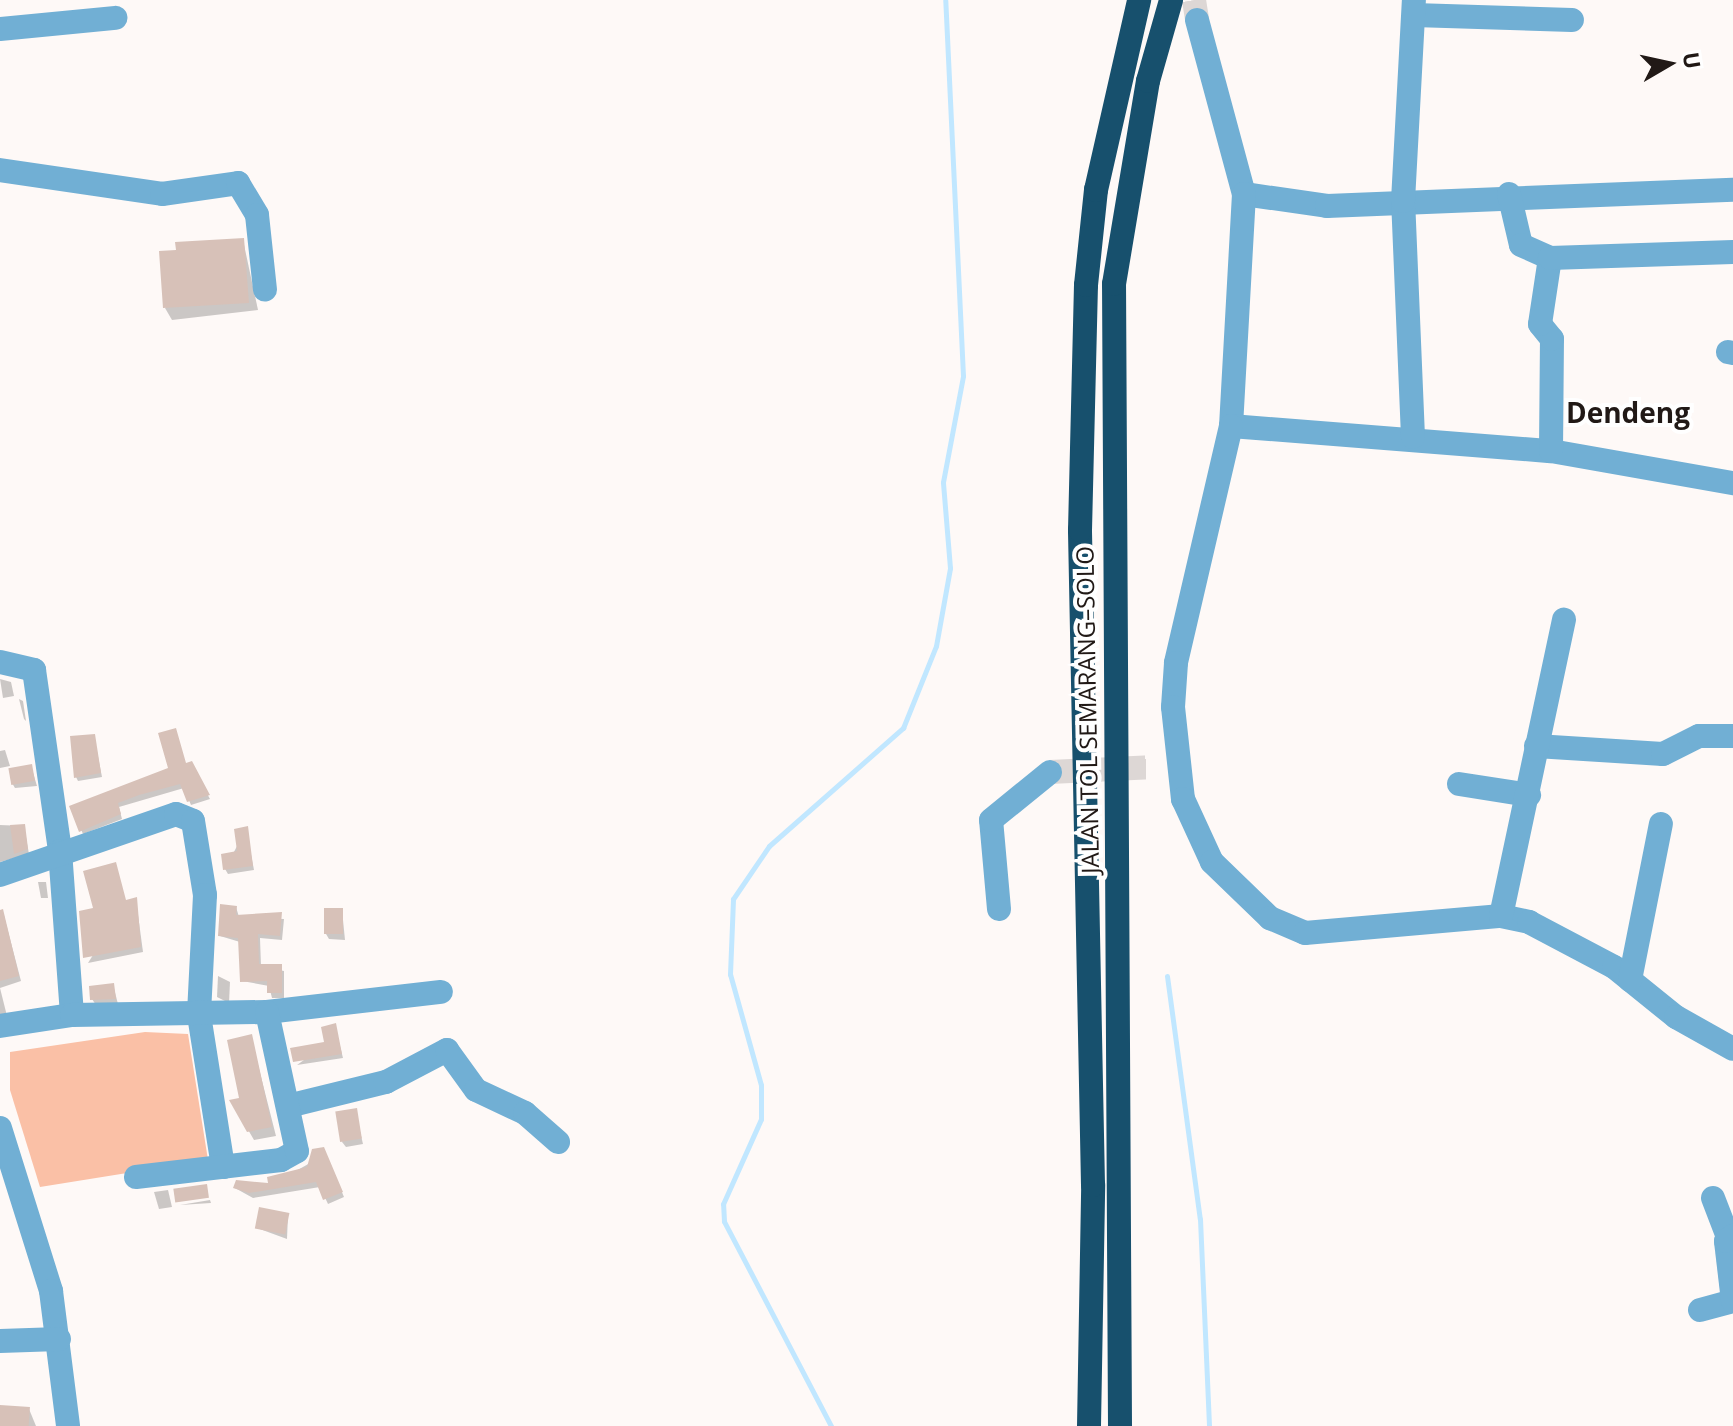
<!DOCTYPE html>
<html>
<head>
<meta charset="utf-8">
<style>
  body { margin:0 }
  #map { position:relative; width:1733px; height:1426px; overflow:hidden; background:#fef9f7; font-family:"Open Sans",sans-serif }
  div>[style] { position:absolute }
  .green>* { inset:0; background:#fac0a6 }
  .shadow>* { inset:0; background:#0003 }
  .stream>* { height:5px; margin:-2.5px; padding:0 2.5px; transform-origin:2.5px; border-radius:2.5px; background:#c1e7ff }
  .building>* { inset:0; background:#d7c1b8; transform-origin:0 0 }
  .minor-tunnel>* { height:24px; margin-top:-12px; transform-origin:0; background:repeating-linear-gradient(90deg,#ddd7d5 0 24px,transparent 0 36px) }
  .minor>* { height:24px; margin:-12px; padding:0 12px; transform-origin:12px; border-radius:12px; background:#71afd4 }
  .highway>* { height:24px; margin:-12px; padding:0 12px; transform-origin:12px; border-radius:12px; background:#17506d }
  span { translate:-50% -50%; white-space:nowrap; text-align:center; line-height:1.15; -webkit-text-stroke:8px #fff; paint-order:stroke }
  .street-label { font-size:24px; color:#211916 }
  .quarter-label { font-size:28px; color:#211916; font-weight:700 }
  .north { position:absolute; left:1629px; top:24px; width:80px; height:80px; -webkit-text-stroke:6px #fff; paint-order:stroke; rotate:81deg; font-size:22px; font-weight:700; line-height:32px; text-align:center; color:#211916 }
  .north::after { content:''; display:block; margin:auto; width:28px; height:36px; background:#211916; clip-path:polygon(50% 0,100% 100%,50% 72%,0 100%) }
</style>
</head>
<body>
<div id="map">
  <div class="green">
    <i style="clip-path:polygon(145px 1032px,188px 1034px,208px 1160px,40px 1187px,10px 1090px,10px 1052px)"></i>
  </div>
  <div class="shadow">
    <i style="clip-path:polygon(243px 240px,258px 310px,172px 320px,165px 308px)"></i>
    <i style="clip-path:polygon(0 679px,11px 682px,14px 696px,3px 698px)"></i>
    <i style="clip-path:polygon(19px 699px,23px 701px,26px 721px,24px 719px)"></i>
    <i style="clip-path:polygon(94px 736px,102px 777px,78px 781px,76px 777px)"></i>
    <i style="clip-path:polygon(5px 750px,10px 766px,0 768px,0 751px)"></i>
    <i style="clip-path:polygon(191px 764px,210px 799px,191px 805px,184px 788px,119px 807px,122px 819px,83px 834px,71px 807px)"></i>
    <i style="clip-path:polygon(31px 766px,37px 786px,15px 788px,12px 783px)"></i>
    <i style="clip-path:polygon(0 825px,24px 826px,29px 854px,0 862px)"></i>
    <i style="clip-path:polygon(246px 829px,254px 870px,228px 874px,225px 869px)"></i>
    <i style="clip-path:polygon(38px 882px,46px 882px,48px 898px,41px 898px)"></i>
    <i style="clip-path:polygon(136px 900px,143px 952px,88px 963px,126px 902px)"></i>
    <i style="clip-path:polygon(236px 907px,239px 917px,284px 919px,282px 940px,260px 938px,261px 966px,284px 971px,284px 998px,272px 998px,269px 986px,242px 981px,240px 942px,220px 936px)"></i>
    <i style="clip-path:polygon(342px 910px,345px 940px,329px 939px,326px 934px)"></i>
    <i style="clip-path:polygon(3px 912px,21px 981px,0 988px,0 914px)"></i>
    <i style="clip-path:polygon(218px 976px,230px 982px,229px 1003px,217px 997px)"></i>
    <i style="clip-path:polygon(113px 985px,118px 1004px,96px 1005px,92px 999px)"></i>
    <i style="clip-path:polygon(0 988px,7px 1016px,0 1018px)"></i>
    <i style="clip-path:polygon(335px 1026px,343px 1058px,297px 1065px,326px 1044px)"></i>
    <i style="clip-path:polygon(251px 1037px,276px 1136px,254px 1140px,232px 1102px,242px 1100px)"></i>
    <i style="clip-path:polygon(355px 1110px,363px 1144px,346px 1147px,342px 1142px)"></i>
    <i style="clip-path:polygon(326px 1154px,344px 1197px,328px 1204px,320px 1187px,253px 1198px,235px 1188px,271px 1185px)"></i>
    <i style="clip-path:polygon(168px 1190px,172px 1207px,159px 1209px,154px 1192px)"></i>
    <i style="clip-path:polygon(210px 1200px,211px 1203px,180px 1205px)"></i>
    <i style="clip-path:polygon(288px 1215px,287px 1239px,257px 1228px)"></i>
    <i style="clip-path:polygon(0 1407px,29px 1409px,36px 1426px,0 1426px)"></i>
  </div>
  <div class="stream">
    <i style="left:1167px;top:976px;width:245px;rotate:82.3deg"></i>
    <i style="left:1200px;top:1219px;width:207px;rotate:87.5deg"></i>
    <i style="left:831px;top:1426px;width:231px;rotate:-117.6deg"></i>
    <i style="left:724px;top:1221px;width:17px;rotate:-93deg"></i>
    <i style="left:723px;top:1204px;width:93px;rotate:-65.9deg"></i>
    <i style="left:761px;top:1119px;width:34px;rotate:-90deg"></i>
    <i style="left:761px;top:1085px;width:115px;rotate:-105.6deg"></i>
    <i style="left:730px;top:974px;width:75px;rotate:-87.7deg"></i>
    <i style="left:733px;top:899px;width:64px;rotate:-55.8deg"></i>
    <i style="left:769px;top:846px;width:179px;rotate:-41.4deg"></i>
    <i style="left:903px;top:728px;width:88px;rotate:-68.1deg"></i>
    <i style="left:936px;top:646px;width:79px;rotate:-79.8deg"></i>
    <i style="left:950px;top:568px;width:86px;rotate:-94.7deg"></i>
    <i style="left:943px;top:482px;width:108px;rotate:-79.3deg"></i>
    <i style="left:963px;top:376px;width:376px;rotate:-92.7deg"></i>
  </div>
  <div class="building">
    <i style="clip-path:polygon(244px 238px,249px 303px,163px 308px,159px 251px,176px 250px,175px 242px)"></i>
    <i style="clip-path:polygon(176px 728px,186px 763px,192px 761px,210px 795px,187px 802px,180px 784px,139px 795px,118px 803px,121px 814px,79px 832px,69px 806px,168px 768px,158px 733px)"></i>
    <i style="clip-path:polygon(95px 734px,101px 773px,74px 778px,70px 736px)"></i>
    <i style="left:32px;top:764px;width:17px;height:24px;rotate:80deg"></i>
    <i style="clip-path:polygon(25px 824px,28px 849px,14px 854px,10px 825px)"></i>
    <i style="clip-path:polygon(248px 826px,253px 866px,223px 870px,221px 854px,237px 851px,234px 829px)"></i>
    <i style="clip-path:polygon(116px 862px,126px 900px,137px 897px,141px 947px,83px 958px,79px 911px,93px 908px,83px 871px)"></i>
    <i style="clip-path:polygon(220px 904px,237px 906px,236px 915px,282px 912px,280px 936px,258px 934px,259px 964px,282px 964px,282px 993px,267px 993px,267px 981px,240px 982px,238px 938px,218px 936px)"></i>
    <i style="left:324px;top:908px;width:19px;height:26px"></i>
    <i style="clip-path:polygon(3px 909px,19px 976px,0 981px,0 910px)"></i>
    <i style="clip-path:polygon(114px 983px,116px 999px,90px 1000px,89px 986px)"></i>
    <i style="clip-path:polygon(336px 1023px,342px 1054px,293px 1062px,290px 1048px,324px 1042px,321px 1027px)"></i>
    <i style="clip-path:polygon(252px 1034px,272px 1127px,247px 1132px,229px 1100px,239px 1098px,227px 1040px)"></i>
    <i style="left:357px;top:1108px;width:31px;height:22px;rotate:81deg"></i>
    <i style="clip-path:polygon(324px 1147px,343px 1192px,323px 1200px,316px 1182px,249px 1193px,233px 1188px,236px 1180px,268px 1183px,267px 1177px,307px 1167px,312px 1149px)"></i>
    <i style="left:207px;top:1184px;width:14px;height:34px;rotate:82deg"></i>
    <i style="left:259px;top:1207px;width:31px;height:22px;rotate:11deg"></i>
    <i style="left:0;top:1405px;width:30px;height:21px;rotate:4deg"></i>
  </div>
  <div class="minor-tunnel">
    <i style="left:1194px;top:0;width:20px;rotate:81deg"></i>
    <i style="left:1050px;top:772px;width:105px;rotate:-2.7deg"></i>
  </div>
  <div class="minor">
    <i style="left:1414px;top:15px;width:158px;rotate:1.8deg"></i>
    <i style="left:1197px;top:20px;width:180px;rotate:74.9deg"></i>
    <i style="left:1244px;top:194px;width:84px;rotate:8.2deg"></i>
    <i style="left:1327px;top:206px;width:406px;rotate:-2.3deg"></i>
    <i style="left:0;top:29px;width:116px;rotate:-5.5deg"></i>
    <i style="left:0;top:170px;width:164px;rotate:8.4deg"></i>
    <i style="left:162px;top:194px;width:77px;rotate:-8.2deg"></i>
    <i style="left:238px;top:183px;width:37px;rotate:59deg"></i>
    <i style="left:257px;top:215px;width:75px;rotate:83.9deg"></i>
    <i style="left:1244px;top:194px;width:232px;rotate:93.2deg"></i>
    <i style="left:1231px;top:426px;width:321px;rotate:4.5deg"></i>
    <i style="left:1551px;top:451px;width:185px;rotate:10deg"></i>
    <i style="left:1509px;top:194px;width:52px;rotate:76.8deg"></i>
    <i style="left:1521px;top:245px;width:32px;rotate:24deg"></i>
    <i style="left:1728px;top:352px;width:5px;rotate:11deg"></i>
    <i style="left:1231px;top:426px;width:243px;rotate:103.1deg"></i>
    <i style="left:1176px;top:663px;width:44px;rotate:93.9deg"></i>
    <i style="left:1173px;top:707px;width:93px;rotate:83.8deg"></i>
    <i style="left:1183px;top:799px;width:69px;rotate:65.3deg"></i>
    <i style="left:1212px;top:862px;width:81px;rotate:44deg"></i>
    <i style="left:1270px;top:918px;width:38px;rotate:23deg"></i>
    <i style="left:1305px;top:933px;width:197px;rotate:-5deg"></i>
    <i style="left:1501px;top:916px;width:29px;rotate:12deg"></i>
    <i style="left:1529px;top:922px;width:96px;rotate:27.9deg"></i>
    <i style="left:1614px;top:967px;width:80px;rotate:38.9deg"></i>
    <i style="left:1676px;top:1017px;width:65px;rotate:29.3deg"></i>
    <i style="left:1413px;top:437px;width:236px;rotate:-92.4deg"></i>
    <i style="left:1403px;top:201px;width:201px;rotate:-86.9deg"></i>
    <i style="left:1551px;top:451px;width:112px;rotate:-89.5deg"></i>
    <i style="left:1552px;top:339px;width:19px;rotate:-129deg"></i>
    <i style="left:1540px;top:324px;width:67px;rotate:-81.4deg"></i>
    <i style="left:1550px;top:258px;width:183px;rotate:-1.9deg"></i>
    <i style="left:0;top:662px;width:35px;rotate:13deg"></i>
    <i style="left:34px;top:670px;width:183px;rotate:81.8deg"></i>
    <i style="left:60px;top:851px;width:164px;rotate:85.8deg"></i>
    <i style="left:1536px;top:746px;width:127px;rotate:3.6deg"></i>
    <i style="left:1663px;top:754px;width:40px;rotate:-26.6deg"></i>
    <i style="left:1699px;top:736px;width:34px"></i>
    <i style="left:1459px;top:784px;width:71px;rotate:8.9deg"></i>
    <i style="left:0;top:875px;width:186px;rotate:-19.1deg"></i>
    <i style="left:176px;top:814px;width:18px;rotate:22deg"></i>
    <i style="left:193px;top:821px;width:75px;rotate:80.8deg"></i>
    <i style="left:205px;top:895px;width:120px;rotate:92.9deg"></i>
    <i style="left:199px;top:1015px;width:154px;rotate:81deg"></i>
    <i style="left:999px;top:909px;width:89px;rotate:-95.1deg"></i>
    <i style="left:991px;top:820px;width:76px;rotate:-39.1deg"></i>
    <i style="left:1501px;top:916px;width:303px;rotate:-78deg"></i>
    <i style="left:1630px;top:980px;width:159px;rotate:-78.8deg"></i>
    <i style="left:0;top:1026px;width:73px;rotate:-8.7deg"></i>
    <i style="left:72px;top:1015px;width:195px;rotate:-0.9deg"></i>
    <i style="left:267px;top:1012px;width:175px;rotate:-6.6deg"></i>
    <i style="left:288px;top:1106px;width:101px;rotate:-13.8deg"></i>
    <i style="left:386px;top:1082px;width:69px;rotate:-27.7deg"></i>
    <i style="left:447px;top:1050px;width:49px;rotate:54.1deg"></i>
    <i style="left:476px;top:1090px;width:54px;rotate:25.1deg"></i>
    <i style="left:525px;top:1113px;width:44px;rotate:41.3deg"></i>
    <i style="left:0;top:1128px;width:171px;rotate:72.6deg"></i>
    <i style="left:51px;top:1291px;width:136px;rotate:82.8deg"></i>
    <i style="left:136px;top:1177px;width:146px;rotate:-6.7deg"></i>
    <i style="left:281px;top:1160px;width:18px;rotate:-29deg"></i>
    <i style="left:297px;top:1151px;width:142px;rotate:-102.2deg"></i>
    <i style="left:1713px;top:1198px;width:42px;rotate:69deg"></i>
    <i style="left:1700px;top:1310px;width:34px;rotate:-15deg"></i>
    <i style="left:1733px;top:1301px;width:60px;rotate:-96.7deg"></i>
    <i style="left:1726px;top:1241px;width:9px;rotate:-36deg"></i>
    <i style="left:0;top:1341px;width:59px;rotate:-1.9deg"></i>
  </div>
  <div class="highway">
    <i style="left:1089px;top:1426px;width:241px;rotate:-89deg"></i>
    <i style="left:1093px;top:1185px;width:655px;rotate:-91.14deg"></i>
    <i style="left:1080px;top:530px;width:245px;rotate:-88.6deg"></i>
    <i style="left:1086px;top:285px;width:96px;rotate:-84deg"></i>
    <i style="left:1096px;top:190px;width:195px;rotate:-77.2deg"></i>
    <i style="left:1120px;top:1426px;width:1142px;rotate:-90.3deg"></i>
    <i style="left:1114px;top:284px;width:206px;rotate:-80.5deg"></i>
    <i style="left:1148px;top:81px;width:84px;rotate:-74.1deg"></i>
  </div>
  <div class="street-label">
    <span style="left:1087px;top:710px;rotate:-91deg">JALAN TOL SEMARANG–SOLO</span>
  </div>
  <div class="quarter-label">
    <span style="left:1628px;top:412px">Dendeng</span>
  </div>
  <div class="north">U</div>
</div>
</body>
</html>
